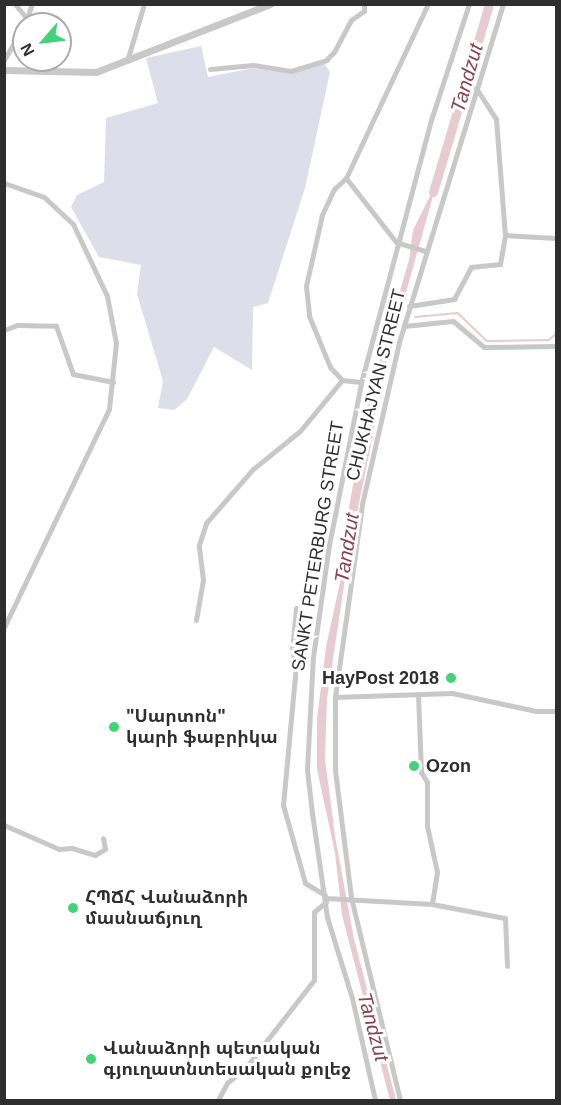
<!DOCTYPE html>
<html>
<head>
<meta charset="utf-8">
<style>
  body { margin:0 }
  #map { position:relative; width:561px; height:1105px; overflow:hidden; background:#fff; font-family:Helvetica,"Noto Sans Armenian",sans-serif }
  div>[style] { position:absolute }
  .green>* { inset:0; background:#dddeea }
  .water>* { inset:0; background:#e8cbd0 }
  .stream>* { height:1.5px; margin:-0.75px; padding:0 0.75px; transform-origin:0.75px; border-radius:0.75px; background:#e8cbd0 }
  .river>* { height:9px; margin:-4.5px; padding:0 4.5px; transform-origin:4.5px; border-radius:4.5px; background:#e8cbd0 }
  .minor>* { height:5px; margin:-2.5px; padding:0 2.5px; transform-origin:2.5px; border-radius:2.5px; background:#c8c8c8 }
  .tertiary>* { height:7px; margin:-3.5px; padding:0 3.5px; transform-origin:3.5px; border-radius:3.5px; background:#c8c8c8 }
  .dots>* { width:16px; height:16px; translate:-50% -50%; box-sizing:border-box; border:3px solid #fff; border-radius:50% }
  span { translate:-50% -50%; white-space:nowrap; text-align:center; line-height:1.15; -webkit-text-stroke:6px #fff; paint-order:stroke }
  .street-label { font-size:18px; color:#2e2e2e }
  .poi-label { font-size:18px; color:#2e2e2e; font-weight:700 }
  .right { translate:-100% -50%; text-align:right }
  .left { translate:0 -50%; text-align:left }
  .water-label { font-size:20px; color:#874450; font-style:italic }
  .frame { position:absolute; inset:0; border:6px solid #2e2e2e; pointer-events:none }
  .north { position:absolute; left:12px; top:12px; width:60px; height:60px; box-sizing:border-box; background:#fff; border:2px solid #ababab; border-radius:50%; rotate:242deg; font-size:16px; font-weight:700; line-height:24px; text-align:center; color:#2e2e2e }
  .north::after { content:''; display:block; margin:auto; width:21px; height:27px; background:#41d375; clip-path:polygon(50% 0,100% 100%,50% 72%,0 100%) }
</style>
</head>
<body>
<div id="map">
  <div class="green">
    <i style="clip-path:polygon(201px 46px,208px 77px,253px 68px,292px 74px,324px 63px,330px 72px,305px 188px,268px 303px,253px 307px,252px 370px,214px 347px,187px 399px,174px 410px,158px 408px,163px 381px,137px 294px,141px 265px,99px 257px,71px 207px,77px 195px,104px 182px,106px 118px,158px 103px,146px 58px)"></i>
  </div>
  <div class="water">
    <i style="clip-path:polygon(437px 182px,375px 403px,375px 425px,349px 552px,327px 699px,325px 759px,335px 836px,354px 939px,396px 1100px,390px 1100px,342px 915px,335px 853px,317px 769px,317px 719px,326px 647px,342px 573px,346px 524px,368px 401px,409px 260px,413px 230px)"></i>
  </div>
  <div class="stream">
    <i style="left:415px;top:317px;width:43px;rotate:-5.3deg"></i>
    <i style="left:458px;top:313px;width:40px;rotate:44deg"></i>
    <i style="left:487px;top:341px;width:62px;rotate:-0.9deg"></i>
    <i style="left:549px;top:340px;width:9px;rotate:-41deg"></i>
  </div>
  <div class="river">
    <i style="left:433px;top:192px;width:196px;rotate:-73.4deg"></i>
  </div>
  <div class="minor">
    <i style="left:15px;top:4px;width:19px;rotate:51deg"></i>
    <i style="left:25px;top:24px;width:21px;rotate:-71deg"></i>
    <i style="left:4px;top:60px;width:39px;rotate:-60deg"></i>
    <i style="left:127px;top:61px;width:59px;rotate:-73.4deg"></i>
    <i style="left:210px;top:69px;width:43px;rotate:-5.3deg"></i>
    <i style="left:253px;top:65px;width:38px;rotate:9deg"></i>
    <i style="left:291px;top:71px;width:37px;rotate:-17deg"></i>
    <i style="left:326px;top:60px;width:11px;rotate:-45deg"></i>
    <i style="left:334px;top:52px;width:36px;rotate:-62deg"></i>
    <i style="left:351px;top:20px;width:16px;rotate:-35deg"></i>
    <i style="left:364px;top:11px;width:7px;rotate:-90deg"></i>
    <i style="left:476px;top:88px;width:37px;rotate:57deg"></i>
    <i style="left:496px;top:119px;width:116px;rotate:85.6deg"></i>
    <i style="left:346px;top:178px;width:16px;rotate:137deg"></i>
    <i style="left:334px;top:189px;width:29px;rotate:115deg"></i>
    <i style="left:322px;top:215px;width:73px;rotate:102.7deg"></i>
    <i style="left:306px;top:286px;width:30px;rotate:84deg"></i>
    <i style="left:309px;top:316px;width:55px;rotate:67.6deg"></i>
    <i style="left:330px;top:367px;width:18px;rotate:47deg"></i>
    <i style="left:342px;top:380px;width:19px;rotate:6deg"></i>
    <i style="left:4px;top:183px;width:42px;rotate:19.3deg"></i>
    <i style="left:44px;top:197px;width:40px;rotate:43deg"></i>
    <i style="left:73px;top:224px;width:80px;rotate:64.7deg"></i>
    <i style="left:107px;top:296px;width:48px;rotate:79.2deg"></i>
    <i style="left:116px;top:343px;width:66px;rotate:96.1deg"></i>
    <i style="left:109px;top:409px;width:242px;rotate:115.7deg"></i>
    <i style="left:425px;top:251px;width:30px;rotate:-163deg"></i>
    <i style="left:396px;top:242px;width:81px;rotate:-128deg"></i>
    <i style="left:346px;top:178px;width:192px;rotate:-64.8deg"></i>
    <i style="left:409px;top:306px;width:46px;rotate:-8.8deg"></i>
    <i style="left:454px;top:299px;width:36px;rotate:-62deg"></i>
    <i style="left:471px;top:267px;width:29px;rotate:-6deg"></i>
    <i style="left:500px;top:264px;width:29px;rotate:-80deg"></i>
    <i style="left:505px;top:235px;width:51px;rotate:3.4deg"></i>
    <i style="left:404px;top:326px;width:49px;rotate:-5.8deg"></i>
    <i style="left:453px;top:321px;width:40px;rotate:40deg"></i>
    <i style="left:484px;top:347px;width:72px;rotate:-0.8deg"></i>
    <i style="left:4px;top:330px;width:14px;rotate:-21deg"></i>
    <i style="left:17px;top:325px;width:39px;rotate:1deg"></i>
    <i style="left:56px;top:326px;width:51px;rotate:70.5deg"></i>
    <i style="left:73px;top:374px;width:41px;rotate:11.3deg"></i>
    <i style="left:296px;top:608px;width:42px;rotate:95.4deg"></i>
    <i style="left:292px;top:650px;width:16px;rotate:75deg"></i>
    <i style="left:296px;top:665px;width:141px;rotate:95.3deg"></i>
    <i style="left:283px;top:805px;width:81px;rotate:74.2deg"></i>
    <i style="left:305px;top:883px;width:23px;rotate:31deg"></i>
    <i style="left:196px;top:620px;width:41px;rotate:-80.1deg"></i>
    <i style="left:203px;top:580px;width:35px;rotate:-97deg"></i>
    <i style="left:199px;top:545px;width:23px;rotate:-72deg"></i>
    <i style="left:206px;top:523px;width:72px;rotate:-49deg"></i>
    <i style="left:253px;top:469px;width:60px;rotate:-39deg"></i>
    <i style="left:300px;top:431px;width:66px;rotate:-50.5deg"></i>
    <i style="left:418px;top:694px;width:78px;rotate:87.8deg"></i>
    <i style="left:421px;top:772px;width:12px;rotate:59deg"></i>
    <i style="left:427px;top:782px;width:44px;rotate:90deg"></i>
    <i style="left:427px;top:826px;width:47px;rotate:77.7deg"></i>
    <i style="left:437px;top:872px;width:32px;rotate:99deg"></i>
    <i style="left:335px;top:697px;width:117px;rotate:-2deg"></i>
    <i style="left:452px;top:693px;width:86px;rotate:12.1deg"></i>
    <i style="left:536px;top:711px;width:20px"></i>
    <i style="left:4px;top:825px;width:60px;rotate:23.6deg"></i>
    <i style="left:59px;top:849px;width:13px;rotate:-4deg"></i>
    <i style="left:72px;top:848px;width:24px;rotate:17deg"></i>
    <i style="left:95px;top:855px;width:12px;rotate:-31deg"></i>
    <i style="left:105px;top:849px;width:11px;rotate:-100deg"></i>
    <i style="left:325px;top:898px;width:107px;rotate:3.2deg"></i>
    <i style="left:432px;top:904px;width:74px;rotate:10.9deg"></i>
    <i style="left:505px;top:918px;width:48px;rotate:87.6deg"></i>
    <i style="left:218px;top:1100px;width:19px;rotate:-62deg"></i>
    <i style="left:227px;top:1083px;width:26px;rotate:-40deg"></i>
    <i style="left:247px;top:1066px;width:109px;rotate:-52.1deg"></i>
    <i style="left:314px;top:980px;width:68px;rotate:-90deg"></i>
    <i style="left:314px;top:912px;width:16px;rotate:-40deg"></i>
    <i style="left:375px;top:1100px;width:105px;rotate:-102.7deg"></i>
    <i style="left:352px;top:998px;width:85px;rotate:-107.2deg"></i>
    <i style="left:327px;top:917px;width:105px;rotate:-98.2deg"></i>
    <i style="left:312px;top:813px;width:43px;rotate:-96.6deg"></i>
    <i style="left:307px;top:770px;width:113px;rotate:-87deg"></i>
    <i style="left:313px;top:657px;width:113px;rotate:-81.9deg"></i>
    <i style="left:329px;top:545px;width:165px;rotate:-78.8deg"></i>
    <i style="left:361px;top:383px;width:272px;rotate:-75.1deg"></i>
    <i style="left:431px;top:120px;width:122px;rotate:-71.9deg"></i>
    <i style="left:400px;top:1100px;width:209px;rotate:-103.6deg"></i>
    <i style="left:351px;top:897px;width:128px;rotate:-97.2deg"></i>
    <i style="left:335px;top:770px;width:73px;rotate:-90deg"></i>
    <i style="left:335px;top:697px;width:195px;rotate:-82deg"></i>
    <i style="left:362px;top:504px;width:166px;rotate:-77.1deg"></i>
    <i style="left:399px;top:342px;width:354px;rotate:-72.9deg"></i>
  </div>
  <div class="tertiary">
    <i style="left:4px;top:70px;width:92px;rotate:1.2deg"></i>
    <i style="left:96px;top:72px;width:187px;rotate:-21.3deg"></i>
  </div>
  <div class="dots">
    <i style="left:451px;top:678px;background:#41d375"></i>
    <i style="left:114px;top:727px;background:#41d375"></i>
    <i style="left:414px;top:766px;background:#41d375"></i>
    <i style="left:73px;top:908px;background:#41d375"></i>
    <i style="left:91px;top:1059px;background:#41d375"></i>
  </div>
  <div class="street-label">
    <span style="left:376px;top:385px;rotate:-76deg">CHUKHAJYAN STREET</span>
    <span style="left:318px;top:546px;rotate:-81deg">SANKT PETERBURG STREET</span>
  </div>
  <div class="poi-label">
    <span class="right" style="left:439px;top:678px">HayPost 2018</span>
    <span class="left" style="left:126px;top:727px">"Սարտոն"<br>կարի ֆաբրիկա</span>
    <span class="left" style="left:426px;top:766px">Ozon</span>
    <span class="left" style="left:85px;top:908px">ՀՊՃՀ Վանաձորի<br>մասնաճյուղ</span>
    <span class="left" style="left:103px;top:1059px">Վանաձորի պետական<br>գյուղատնտեսական քոլեջ</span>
  </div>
  <div class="water-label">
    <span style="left:467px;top:78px;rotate:-74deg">Tandzut</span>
    <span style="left:347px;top:548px;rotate:-81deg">Tandzut</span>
    <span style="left:373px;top:1027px;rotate:75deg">Tandzut</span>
  </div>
  <div class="frame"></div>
  <div class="north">N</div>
</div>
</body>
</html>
